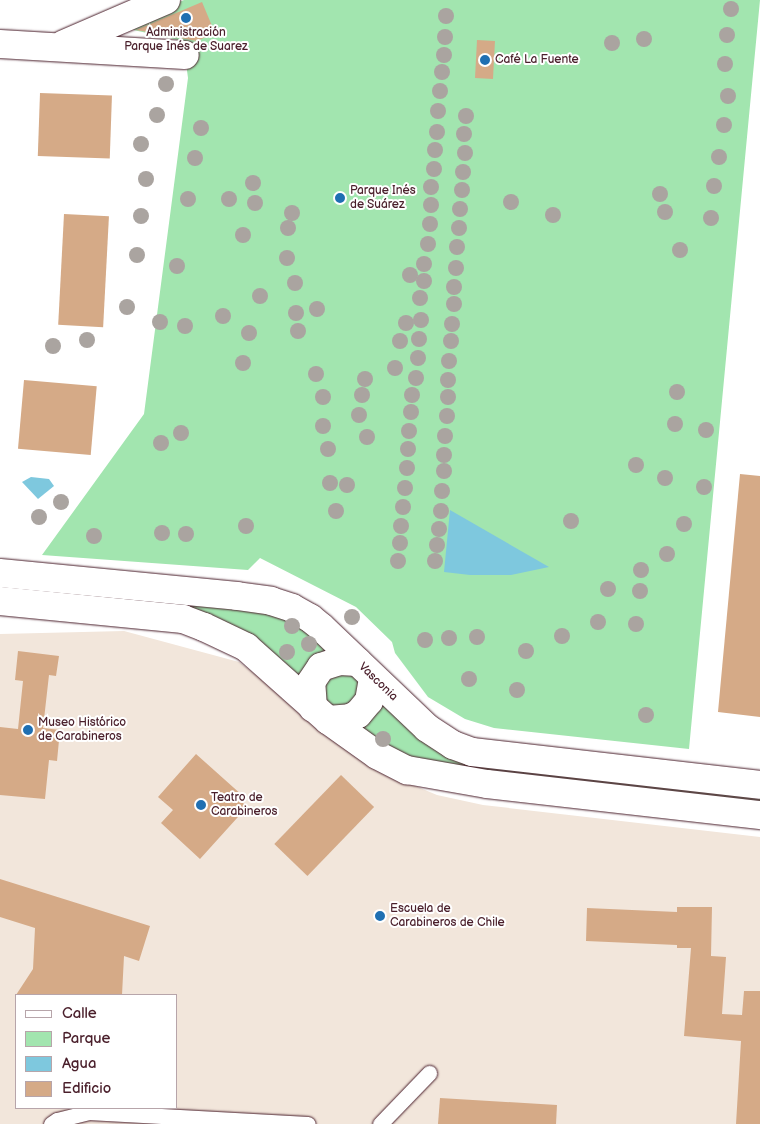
<!DOCTYPE html>
<html>
<head>
<meta charset="utf-8">
<style>
  body { margin:0 }
  #map { position:relative; width:760px; height:1124px; overflow:hidden; background:#fff; font-family:"Balsamiq Sans",sans-serif }
  div>[style] { position:absolute }
  .built>* { inset:0; background:#f2e6db }
  .green>* { inset:0; background:#a2e5af }
  .water>* { inset:0; background:#7ec8de }
  .building>* { inset:0; background:#d5aa87; transform-origin:0 0 }
  .roads { filter:drop-shadow(0 0 1px #4a1f2b) drop-shadow(0 0 1px #4a1f2b) }
  .lane>* { height:15px; margin:-7.5px; padding:0 7.5px; transform-origin:7.5px; border-radius:7.5px; background:#fff }
  .street>* { height:28px; margin:-14px; padding:0 14px; transform-origin:14px; border-radius:14px; background:#fff }
  .trees>* { width:16px; height:16px; margin:-8px; border-radius:50%; background:#aaa4a0 }
  .dots>* { width:14px; height:14px; translate:-50% -50%; box-sizing:border-box; border:2px solid #fff; border-radius:50% }
  span { translate:-50% -50%; white-space:nowrap; text-align:center; line-height:1.15; -webkit-text-stroke:4px #fff; paint-order:stroke }
  .poi-label { font-size:12px; color:#4a1f2b }
  .left { translate:0 -50%; text-align:left }
  .street-label { font-size:12px; color:#4a1f2b }
  .legend { position:absolute; left:15px; top:994px; width:162px; height:115px; box-sizing:border-box; background:#fff; border:1px solid #b7a5aa; margin:0; padding:6px 9px; list-style:none; font-size:15px; color:#4a1f2b }
  .legend li { display:flex; align-items:center; gap:10px; height:25px }
  .legend b { width:25px; border:1px solid #b7a5aa }
</style>
</head>
<body>
<div id="map">
  <div class="built">
    <i style="clip-path:polygon(evenodd,124px 631px,239px 662px,337px 737px,394px 777px,437px 795px,483px 805px,760px 837px,760px 1124px,0 1124px,0 634px,124px 631px,16px 995px,176px 995px,176px 1108px,16px 1108px,16px 995px)"></i>
  </div>
  <div class="green">
    <i style="clip-path:polygon(184px 0,760px 0,689px 749px,494px 728px,465px 719px,428px 697px,395px 653px,392px 642px,356px 607px,260px 558px,248px 570px,42px 555px,144px 414px,188px 78px,183px 41px,120px 27px)"></i>
    <i style="clip-path:polygon(0 580px,257px 608px,296px 622px,422px 736px,760px 797px,760px 804px,470px 770px,402px 755px,355px 729px,251px 638px,217px 618px,193px 609px,0 589px)"></i>
  </div>
  <div class="water">
    <i style="clip-path:polygon(31px 477px,49px 479px,54px 486px,38px 499px,22px 482px)"></i>
    <i style="clip-path:polygon(450px 510px,549px 567px,511px 575px,470px 575px,444px 572px)"></i>
  </div>
  <div class="building">
    <i style="clip-path:polygon(202px 2px,215px 33px,197px 41px,136px 30px)"></i>
    <i style="left:477px;top:40px;width:18px;height:38px;rotate:3deg"></i>
    <i style="left:40px;top:93px;width:72px;height:63px;rotate:2deg"></i>
    <i style="left:64px;top:214px;width:45px;height:111px;rotate:3deg"></i>
    <i style="left:24px;top:380px;width:73px;height:69px;rotate:5deg"></i>
    <i style="clip-path:polygon(740px 474px,760px 476px,760px 717px,718px 712px)"></i>
    <i style="clip-path:polygon(18px 651px,59px 656px,56px 676px,49px 675px,43px 728px,60px 730px,57px 761px,49px 760px,45px 799px,0 795px,0 727px,18px 729px,23px 681px,15px 680px)"></i>
    <i style="clip-path:polygon(196px 754px,243px 796px,240px 800px,247px 807px,200px 859px,161px 823px,173px 810px,158px 797px)"></i>
    <i style="left:341px;top:775px;width:46px;height:96px;rotate:44deg"></i>
    <i style="clip-path:polygon(0 879px,150px 926px,139px 961px,124px 956px,122px 995px,16px 995px,33px 969px,35px 928px,0 917px)"></i>
    <i style="clip-path:polygon(677px 907px,712px 907px,711px 956px,726px 957px,722px 1014px,742px 1015px,744px 991px,760px 991px,760px 1124px,736px 1124px,741px 1041px,684px 1036px,691px 948px,677px 948px,677px 945px,586px 941px,587px 908px,677px 912px)"></i>
    <i style="clip-path:polygon(440px 1098px,557px 1105px,556px 1124px,438px 1124px)"></i>
  </div>
  <div class="roads">
    <div class="lane">
      <i style="left:51px;top:1124px;width:7px;rotate:-34deg"></i>
      <i style="left:57px;top:1120px;width:32px;rotate:-14deg"></i>
      <i style="left:88px;top:1112px;width:220px;rotate:3.1deg"></i>
      <i style="left:380px;top:1124px;width:71px;rotate:-46.1deg"></i>
    </div>
    <div class="street">
      <i style="left:0;top:44px;width:185px;rotate:3.4deg"></i>
      <i style="left:64px;top:44px;width:111px;rotate:-23.3deg"></i>
      <i style="left:0;top:573px;width:238px;rotate:5.5deg"></i>
      <i style="left:237px;top:596px;width:34px;rotate:8deg"></i>
      <i style="left:271px;top:601px;width:22px;rotate:18deg"></i>
      <i style="left:292px;top:608px;width:21px;rotate:29deg"></i>
      <i style="left:310px;top:618px;width:14px;rotate:39deg"></i>
      <i style="left:321px;top:627px;width:146px;rotate:43.6deg"></i>
      <i style="left:427px;top:728px;width:31px;rotate:33deg"></i>
      <i style="left:453px;top:745px;width:20px;rotate:20deg"></i>
      <i style="left:472px;top:752px;width:290px;rotate:6.5deg"></i>
      <i style="left:0;top:601px;width:184px;rotate:5.6deg"></i>
      <i style="left:183px;top:619px;width:22px;rotate:21deg"></i>
      <i style="left:204px;top:627px;width:47px;rotate:25.5deg"></i>
      <i style="left:246px;top:647px;width:110px;rotate:41.7deg"></i>
      <i style="left:328px;top:720px;width:60px;rotate:35.5deg"></i>
      <i style="left:377px;top:755px;width:34px;rotate:27deg"></i>
      <i style="left:407px;top:770px;width:81px;rotate:9.9deg"></i>
      <i style="left:487px;top:784px;width:275px;rotate:6.5deg"></i>
      <i style="left:313px;top:708px;width:26px;rotate:-94deg"></i>
      <i style="left:311px;top:682px;width:18px;rotate:-56deg"></i>
      <i style="left:321px;top:667px;width:19px;rotate:-18deg"></i>
      <i style="left:339px;top:661px;width:19px;rotate:3deg"></i>
      <i style="left:328px;top:720px;width:22px;rotate:-5deg"></i>
      <i style="left:350px;top:718px;width:9px;rotate:-27deg"></i>
      <i style="left:358px;top:714px;width:17px;rotate:-50deg"></i>
      <i style="left:369px;top:701px;width:23px;rotate:-80deg"></i>
    </div>
  </div>
  <div class="trees">
    <i style="left:731px;top:9px"></i>
    <i style="left:446px;top:16px"></i>
    <i style="left:727px;top:35px"></i>
    <i style="left:445px;top:37px"></i>
    <i style="left:644px;top:39px"></i>
    <i style="left:612px;top:43px"></i>
    <i style="left:444px;top:55px"></i>
    <i style="left:725px;top:64px"></i>
    <i style="left:442px;top:72px"></i>
    <i style="left:166px;top:84px"></i>
    <i style="left:440px;top:91px"></i>
    <i style="left:728px;top:96px"></i>
    <i style="left:438px;top:111px"></i>
    <i style="left:157px;top:115px"></i>
    <i style="left:466px;top:116px"></i>
    <i style="left:724px;top:125px"></i>
    <i style="left:201px;top:128px"></i>
    <i style="left:437px;top:132px"></i>
    <i style="left:464px;top:134px"></i>
    <i style="left:141px;top:144px"></i>
    <i style="left:435px;top:150px"></i>
    <i style="left:465px;top:153px"></i>
    <i style="left:719px;top:157px"></i>
    <i style="left:195px;top:158px"></i>
    <i style="left:434px;top:169px"></i>
    <i style="left:463px;top:172px"></i>
    <i style="left:146px;top:179px"></i>
    <i style="left:253px;top:183px"></i>
    <i style="left:714px;top:186px"></i>
    <i style="left:431px;top:187px"></i>
    <i style="left:462px;top:190px"></i>
    <i style="left:660px;top:194px"></i>
    <i style="left:188px;top:199px"></i>
    <i style="left:229px;top:199px"></i>
    <i style="left:511px;top:202px"></i>
    <i style="left:255px;top:203px"></i>
    <i style="left:431px;top:205px"></i>
    <i style="left:460px;top:209px"></i>
    <i style="left:665px;top:212px"></i>
    <i style="left:292px;top:213px"></i>
    <i style="left:553px;top:215px"></i>
    <i style="left:141px;top:216px"></i>
    <i style="left:711px;top:218px"></i>
    <i style="left:430px;top:224px"></i>
    <i style="left:288px;top:228px"></i>
    <i style="left:459px;top:228px"></i>
    <i style="left:243px;top:235px"></i>
    <i style="left:428px;top:244px"></i>
    <i style="left:457px;top:247px"></i>
    <i style="left:680px;top:250px"></i>
    <i style="left:137px;top:255px"></i>
    <i style="left:287px;top:258px"></i>
    <i style="left:424px;top:264px"></i>
    <i style="left:177px;top:266px"></i>
    <i style="left:456px;top:268px"></i>
    <i style="left:410px;top:275px"></i>
    <i style="left:424px;top:281px"></i>
    <i style="left:295px;top:283px"></i>
    <i style="left:454px;top:287px"></i>
    <i style="left:260px;top:296px"></i>
    <i style="left:420px;top:298px"></i>
    <i style="left:454px;top:304px"></i>
    <i style="left:127px;top:307px"></i>
    <i style="left:317px;top:309px"></i>
    <i style="left:296px;top:313px"></i>
    <i style="left:223px;top:316px"></i>
    <i style="left:421px;top:320px"></i>
    <i style="left:160px;top:322px"></i>
    <i style="left:406px;top:323px"></i>
    <i style="left:452px;top:324px"></i>
    <i style="left:185px;top:326px"></i>
    <i style="left:298px;top:331px"></i>
    <i style="left:249px;top:333px"></i>
    <i style="left:419px;top:339px"></i>
    <i style="left:87px;top:340px"></i>
    <i style="left:400px;top:341px"></i>
    <i style="left:451px;top:341px"></i>
    <i style="left:53px;top:346px"></i>
    <i style="left:418px;top:358px"></i>
    <i style="left:449px;top:361px"></i>
    <i style="left:243px;top:363px"></i>
    <i style="left:395px;top:368px"></i>
    <i style="left:316px;top:374px"></i>
    <i style="left:416px;top:378px"></i>
    <i style="left:365px;top:379px"></i>
    <i style="left:448px;top:380px"></i>
    <i style="left:677px;top:392px"></i>
    <i style="left:362px;top:395px"></i>
    <i style="left:412px;top:395px"></i>
    <i style="left:323px;top:397px"></i>
    <i style="left:448px;top:397px"></i>
    <i style="left:411px;top:412px"></i>
    <i style="left:359px;top:415px"></i>
    <i style="left:447px;top:416px"></i>
    <i style="left:675px;top:424px"></i>
    <i style="left:323px;top:426px"></i>
    <i style="left:706px;top:430px"></i>
    <i style="left:409px;top:431px"></i>
    <i style="left:181px;top:433px"></i>
    <i style="left:445px;top:436px"></i>
    <i style="left:367px;top:437px"></i>
    <i style="left:161px;top:443px"></i>
    <i style="left:328px;top:449px"></i>
    <i style="left:408px;top:449px"></i>
    <i style="left:444px;top:455px"></i>
    <i style="left:636px;top:465px"></i>
    <i style="left:407px;top:468px"></i>
    <i style="left:444px;top:471px"></i>
    <i style="left:665px;top:478px"></i>
    <i style="left:330px;top:483px"></i>
    <i style="left:347px;top:485px"></i>
    <i style="left:704px;top:487px"></i>
    <i style="left:405px;top:488px"></i>
    <i style="left:442px;top:491px"></i>
    <i style="left:61px;top:502px"></i>
    <i style="left:403px;top:507px"></i>
    <i style="left:336px;top:511px"></i>
    <i style="left:441px;top:511px"></i>
    <i style="left:39px;top:517px"></i>
    <i style="left:571px;top:521px"></i>
    <i style="left:684px;top:524px"></i>
    <i style="left:246px;top:526px"></i>
    <i style="left:401px;top:526px"></i>
    <i style="left:439px;top:529px"></i>
    <i style="left:162px;top:533px"></i>
    <i style="left:186px;top:534px"></i>
    <i style="left:94px;top:536px"></i>
    <i style="left:400px;top:543px"></i>
    <i style="left:437px;top:545px"></i>
    <i style="left:667px;top:554px"></i>
    <i style="left:398px;top:561px"></i>
    <i style="left:435px;top:561px"></i>
    <i style="left:641px;top:570px"></i>
    <i style="left:608px;top:589px"></i>
    <i style="left:640px;top:591px"></i>
    <i style="left:352px;top:617px"></i>
    <i style="left:598px;top:622px"></i>
    <i style="left:636px;top:624px"></i>
    <i style="left:292px;top:626px"></i>
    <i style="left:562px;top:636px"></i>
    <i style="left:477px;top:637px"></i>
    <i style="left:449px;top:638px"></i>
    <i style="left:425px;top:640px"></i>
    <i style="left:309px;top:644px"></i>
    <i style="left:526px;top:651px"></i>
    <i style="left:287px;top:652px"></i>
    <i style="left:469px;top:679px"></i>
    <i style="left:517px;top:690px"></i>
    <i style="left:646px;top:715px"></i>
    <i style="left:383px;top:739px"></i>
  </div>
  <div class="dots">
    <i style="left:186px;top:18px;background:#1f6fb2"></i>
    <i style="left:485px;top:60px;background:#1f6fb2"></i>
    <i style="left:340px;top:198px;background:#1f6fb2"></i>
    <i style="left:28px;top:730px;background:#1f6fb2"></i>
    <i style="left:201px;top:805px;background:#1f6fb2"></i>
    <i style="left:380px;top:916px;background:#1f6fb2"></i>
  </div>
  <div class="poi-label">
    <span style="left:186px;top:40px">Administración<br>Parque Inés de Suarez</span>
    <span class="left" style="left:495px;top:60px">Café La Fuente</span>
    <span class="left" style="left:350px;top:198px">Parque Inés<br>de Suárez</span>
    <span class="left" style="left:38px;top:730px">Museo Histórico<br>de Carabineros</span>
    <span class="left" style="left:211px;top:805px">Teatro de<br>Carabineros</span>
    <span class="left" style="left:390px;top:916px">Escuela de<br>Carabineros de Chile</span>
  </div>
  <div class="street-label">
    <span style="left:378px;top:682px;rotate:44deg">Vasconia</span>
  </div>
  <ul class="legend">
  <li><b style="height:6px;background:#fff"></b>Calle</li>
  <li><b style="height:14px;background:#a2e5af"></b>Parque</li>
  <li><b style="height:14px;background:#7ec8de"></b>Agua</li>
  <li><b style="height:14px;background:#d5aa87"></b>Edificio</li>
  </ul>
</div>
</body>
</html>
